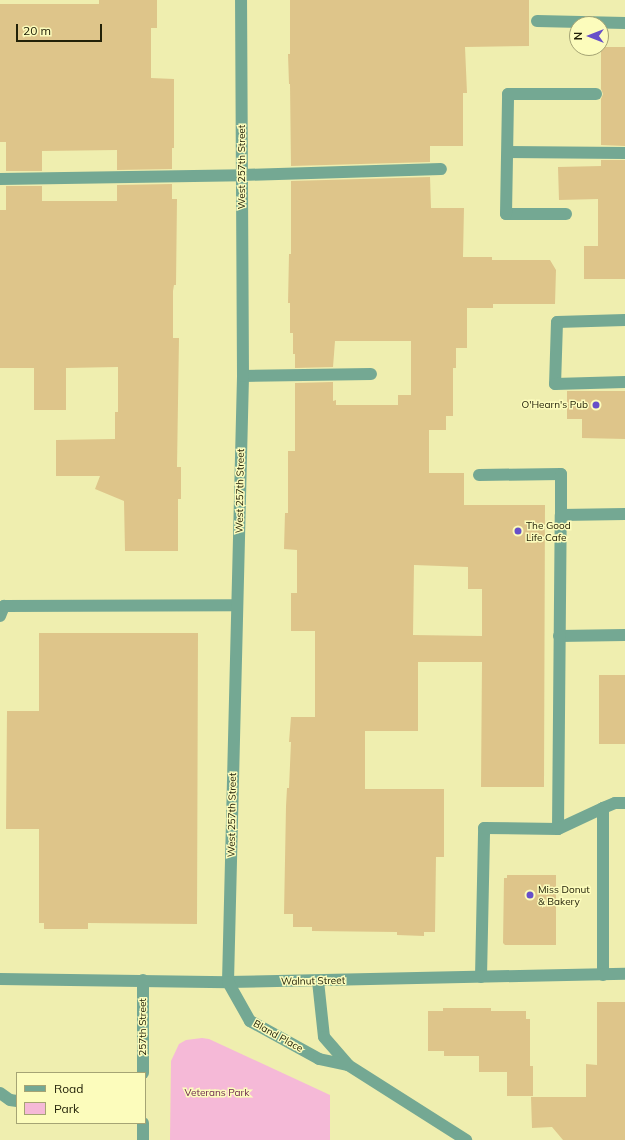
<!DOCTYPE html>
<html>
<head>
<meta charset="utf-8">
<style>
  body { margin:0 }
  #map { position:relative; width:625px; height:1140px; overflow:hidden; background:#efeeaf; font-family:Mulish,sans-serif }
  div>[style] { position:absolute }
  .green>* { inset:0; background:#f5b9d7 }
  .building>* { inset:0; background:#dec58a; transform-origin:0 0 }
  .minor>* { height:12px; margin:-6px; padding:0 6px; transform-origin:6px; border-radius:6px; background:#74a893 }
  .dots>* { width:11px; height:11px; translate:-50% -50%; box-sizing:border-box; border:2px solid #fcfcbc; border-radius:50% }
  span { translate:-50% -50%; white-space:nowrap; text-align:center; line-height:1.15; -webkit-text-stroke:3px #fcfcbc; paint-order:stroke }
  .street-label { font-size:10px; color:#222108 }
  .poi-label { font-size:10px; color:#222108 }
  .right { translate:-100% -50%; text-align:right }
  .left { translate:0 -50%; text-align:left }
  .park-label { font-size:10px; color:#6b264e }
  .legend { position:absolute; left:16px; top:1072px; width:130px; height:52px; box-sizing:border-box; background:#fcfcbc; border:1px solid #a5a474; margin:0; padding:5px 7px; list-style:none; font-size:12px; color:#222108 }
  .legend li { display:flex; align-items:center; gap:8px; height:20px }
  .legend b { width:20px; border:1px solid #a5a474 }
  .north { position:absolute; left:569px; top:16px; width:40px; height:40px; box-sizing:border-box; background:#fcfcbc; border:1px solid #a5a474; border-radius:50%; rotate:270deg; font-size:11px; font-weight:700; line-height:16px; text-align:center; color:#222108 }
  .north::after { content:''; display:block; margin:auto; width:14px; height:18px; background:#6750c9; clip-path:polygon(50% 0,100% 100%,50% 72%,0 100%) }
  .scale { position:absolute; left:16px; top:24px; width:86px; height:18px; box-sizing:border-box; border:2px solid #222108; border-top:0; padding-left:5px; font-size:12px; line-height:14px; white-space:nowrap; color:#222108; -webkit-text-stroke:3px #fcfcbc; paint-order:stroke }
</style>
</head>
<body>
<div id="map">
  <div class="green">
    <i style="clip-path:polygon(202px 1038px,209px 1039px,330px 1095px,330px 1140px,170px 1140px,171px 1061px,179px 1044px,186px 1040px)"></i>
  </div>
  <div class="building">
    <i style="clip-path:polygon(99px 0,157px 0,157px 28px,151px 28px,151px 78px,174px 79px,174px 148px,172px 148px,172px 169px,117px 170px,117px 150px,42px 151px,42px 171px,6px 171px,6px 142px,0 142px,0 4px,99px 4px)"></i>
    <i style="clip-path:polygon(290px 0,529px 0,529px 46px,465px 47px,467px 93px,463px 93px,463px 146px,430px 146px,430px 162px,291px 166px,290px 84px,289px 84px,288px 54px,290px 54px)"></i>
    <i style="clip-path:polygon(601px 47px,625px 47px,625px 146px,601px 145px,601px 99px,603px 94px,601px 89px)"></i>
    <i style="clip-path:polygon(601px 160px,625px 160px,625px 279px,584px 279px,584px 246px,598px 246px,598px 199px,559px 200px,558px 167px,601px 166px)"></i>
    <i style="clip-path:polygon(evenodd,430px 177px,431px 208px,464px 208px,463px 257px,492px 257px,492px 260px,550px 260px,556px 270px,555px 304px,493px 304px,493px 308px,467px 308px,467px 348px,456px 348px,456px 368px,453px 368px,453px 416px,446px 416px,446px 430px,429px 430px,429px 473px,464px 473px,464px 505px,545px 505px,544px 787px,481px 787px,482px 662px,418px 662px,418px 731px,365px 731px,365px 789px,444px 789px,444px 857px,436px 857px,435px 932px,424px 932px,424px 936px,397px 935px,397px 932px,312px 931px,312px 927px,293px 927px,293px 914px,284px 914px,286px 806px,287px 788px,289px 788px,291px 742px,289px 742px,291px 717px,315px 717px,315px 631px,291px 631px,291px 593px,297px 593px,297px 550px,284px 549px,285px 513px,288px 513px,288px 451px,295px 451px,295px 383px,333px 382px,333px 401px,336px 400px,336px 405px,398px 405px,398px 395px,411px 395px,411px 341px,335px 341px,333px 367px,295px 368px,295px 354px,293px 354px,293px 333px,290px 333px,290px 303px,288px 303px,289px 254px,291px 254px,291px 181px,430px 177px,414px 565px,468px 567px,468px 589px,482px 589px,482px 636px,413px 635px,414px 565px)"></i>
    <i style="clip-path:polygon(172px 184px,172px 199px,177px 199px,176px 285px,174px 285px,173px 291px,173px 338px,179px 338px,177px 467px,181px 467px,181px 499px,178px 499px,178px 551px,125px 551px,124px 501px,95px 489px,100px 476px,56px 476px,56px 440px,115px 439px,115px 412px,118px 412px,118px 367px,66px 368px,66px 410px,34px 410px,34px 368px,0 368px,0 210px,6px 210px,6px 186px,42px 186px,42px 201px,117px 201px,117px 185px)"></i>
    <i style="clip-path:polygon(567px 391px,625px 391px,625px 439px,582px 438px,582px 419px,567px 419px)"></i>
    <i style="clip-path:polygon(39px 633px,198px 633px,197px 924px,88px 923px,88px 929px,44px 929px,44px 923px,39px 923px,39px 829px,6px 829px,7px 711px,39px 711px)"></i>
    <i style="left:599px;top:675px;width:26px;height:69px"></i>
    <i style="clip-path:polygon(507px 875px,556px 875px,556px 945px,505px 945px,503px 943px,504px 878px,507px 878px)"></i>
    <i style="clip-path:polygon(597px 1002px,625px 1002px,625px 1140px,563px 1140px,552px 1127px,532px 1128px,531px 1097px,586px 1097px,586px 1064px,597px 1065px)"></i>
    <i style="clip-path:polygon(443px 1008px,491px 1008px,491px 1011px,526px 1011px,526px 1019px,530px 1019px,530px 1066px,533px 1066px,533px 1096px,507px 1096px,507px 1072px,479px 1072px,479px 1056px,444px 1056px,444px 1051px,428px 1051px,428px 1011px,443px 1011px)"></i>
  </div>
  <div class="minor">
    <i style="left:537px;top:21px;width:88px;rotate:1.3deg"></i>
    <i style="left:508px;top:152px;width:117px;rotate:0.5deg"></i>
    <i style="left:0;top:179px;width:242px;rotate:-0.9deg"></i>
    <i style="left:242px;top:175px;width:199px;rotate:-1.7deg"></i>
    <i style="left:566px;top:214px;width:60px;rotate:180deg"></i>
    <i style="left:506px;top:214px;width:120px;rotate:-89deg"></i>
    <i style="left:508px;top:94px;width:88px"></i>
    <i style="left:625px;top:320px;width:68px;rotate:178.3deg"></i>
    <i style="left:557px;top:322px;width:62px;rotate:91.8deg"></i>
    <i style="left:555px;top:384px;width:70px;rotate:-1.6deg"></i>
    <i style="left:243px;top:376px;width:128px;rotate:-0.9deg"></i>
    <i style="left:479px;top:475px;width:82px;rotate:-0.7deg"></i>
    <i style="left:561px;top:474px;width:41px;rotate:90deg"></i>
    <i style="left:0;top:616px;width:11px;rotate:-68deg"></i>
    <i style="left:4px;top:606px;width:233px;rotate:-0.2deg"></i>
    <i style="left:559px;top:636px;width:66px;rotate:-0.9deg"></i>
    <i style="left:603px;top:808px;width:13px;rotate:-23deg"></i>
    <i style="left:615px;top:803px;width:10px"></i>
    <i style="left:558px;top:829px;width:314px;rotate:-89.5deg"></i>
    <i style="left:561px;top:515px;width:64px;rotate:-0.9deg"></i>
    <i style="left:481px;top:977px;width:149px;rotate:-88.8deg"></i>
    <i style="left:484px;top:828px;width:74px;rotate:0.8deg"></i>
    <i style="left:558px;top:829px;width:50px;rotate:-25deg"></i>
    <i style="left:603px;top:808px;width:167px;rotate:90deg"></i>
    <i style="left:0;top:979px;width:228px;rotate:0.8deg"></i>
    <i style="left:228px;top:982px;width:397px;rotate:-1.2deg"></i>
    <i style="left:318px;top:981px;width:56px;rotate:83.9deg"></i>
    <i style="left:324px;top:1037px;width:37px;rotate:49deg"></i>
    <i style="left:348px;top:1065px;width:140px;rotate:32.4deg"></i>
    <i style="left:228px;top:982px;width:606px;rotate:-88.58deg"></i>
    <i style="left:243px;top:376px;width:376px;rotate:-90.3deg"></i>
    <i style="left:228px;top:982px;width:45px;rotate:60.6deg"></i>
    <i style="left:250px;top:1021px;width:79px;rotate:28.8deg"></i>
    <i style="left:319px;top:1059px;width:30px;rotate:12deg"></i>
    <i style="left:143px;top:1073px;width:93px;rotate:-90deg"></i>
    <i style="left:0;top:1093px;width:12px;rotate:35deg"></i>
    <i style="left:10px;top:1100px;width:7px;rotate:8deg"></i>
    <i style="left:143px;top:1140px;width:17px;rotate:-90deg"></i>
  </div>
  <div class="dots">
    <i style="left:596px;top:405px;background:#6750c9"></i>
    <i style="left:518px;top:531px;background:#6750c9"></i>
    <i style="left:530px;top:895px;background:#6750c9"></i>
  </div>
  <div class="street-label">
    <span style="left:242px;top:167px;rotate:-90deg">West 257th Street</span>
    <span style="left:240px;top:491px;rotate:-89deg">West 257th Street</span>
    <span style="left:232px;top:815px;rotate:-89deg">West 257th Street</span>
    <span style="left:313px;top:981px;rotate:-1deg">Walnut Street</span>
    <span style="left:143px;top:1027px;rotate:-90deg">257th Street</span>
    <span style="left:278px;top:1036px;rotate:29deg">Bland Place</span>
  </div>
  <div class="poi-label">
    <span class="right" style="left:588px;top:405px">O'Hearn's Pub</span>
    <span class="left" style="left:526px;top:531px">The Good<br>Life Cafe</span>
    <span class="left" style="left:538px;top:895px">Miss Donut<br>&amp; Bakery</span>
  </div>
  <div class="park-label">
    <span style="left:217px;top:1093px">Veterans Park</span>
  </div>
  <ul class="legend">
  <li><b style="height:5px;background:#74a893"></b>Road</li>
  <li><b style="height:11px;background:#f5b9d7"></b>Park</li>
  </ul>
  <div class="north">N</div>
  <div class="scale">20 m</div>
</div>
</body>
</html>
